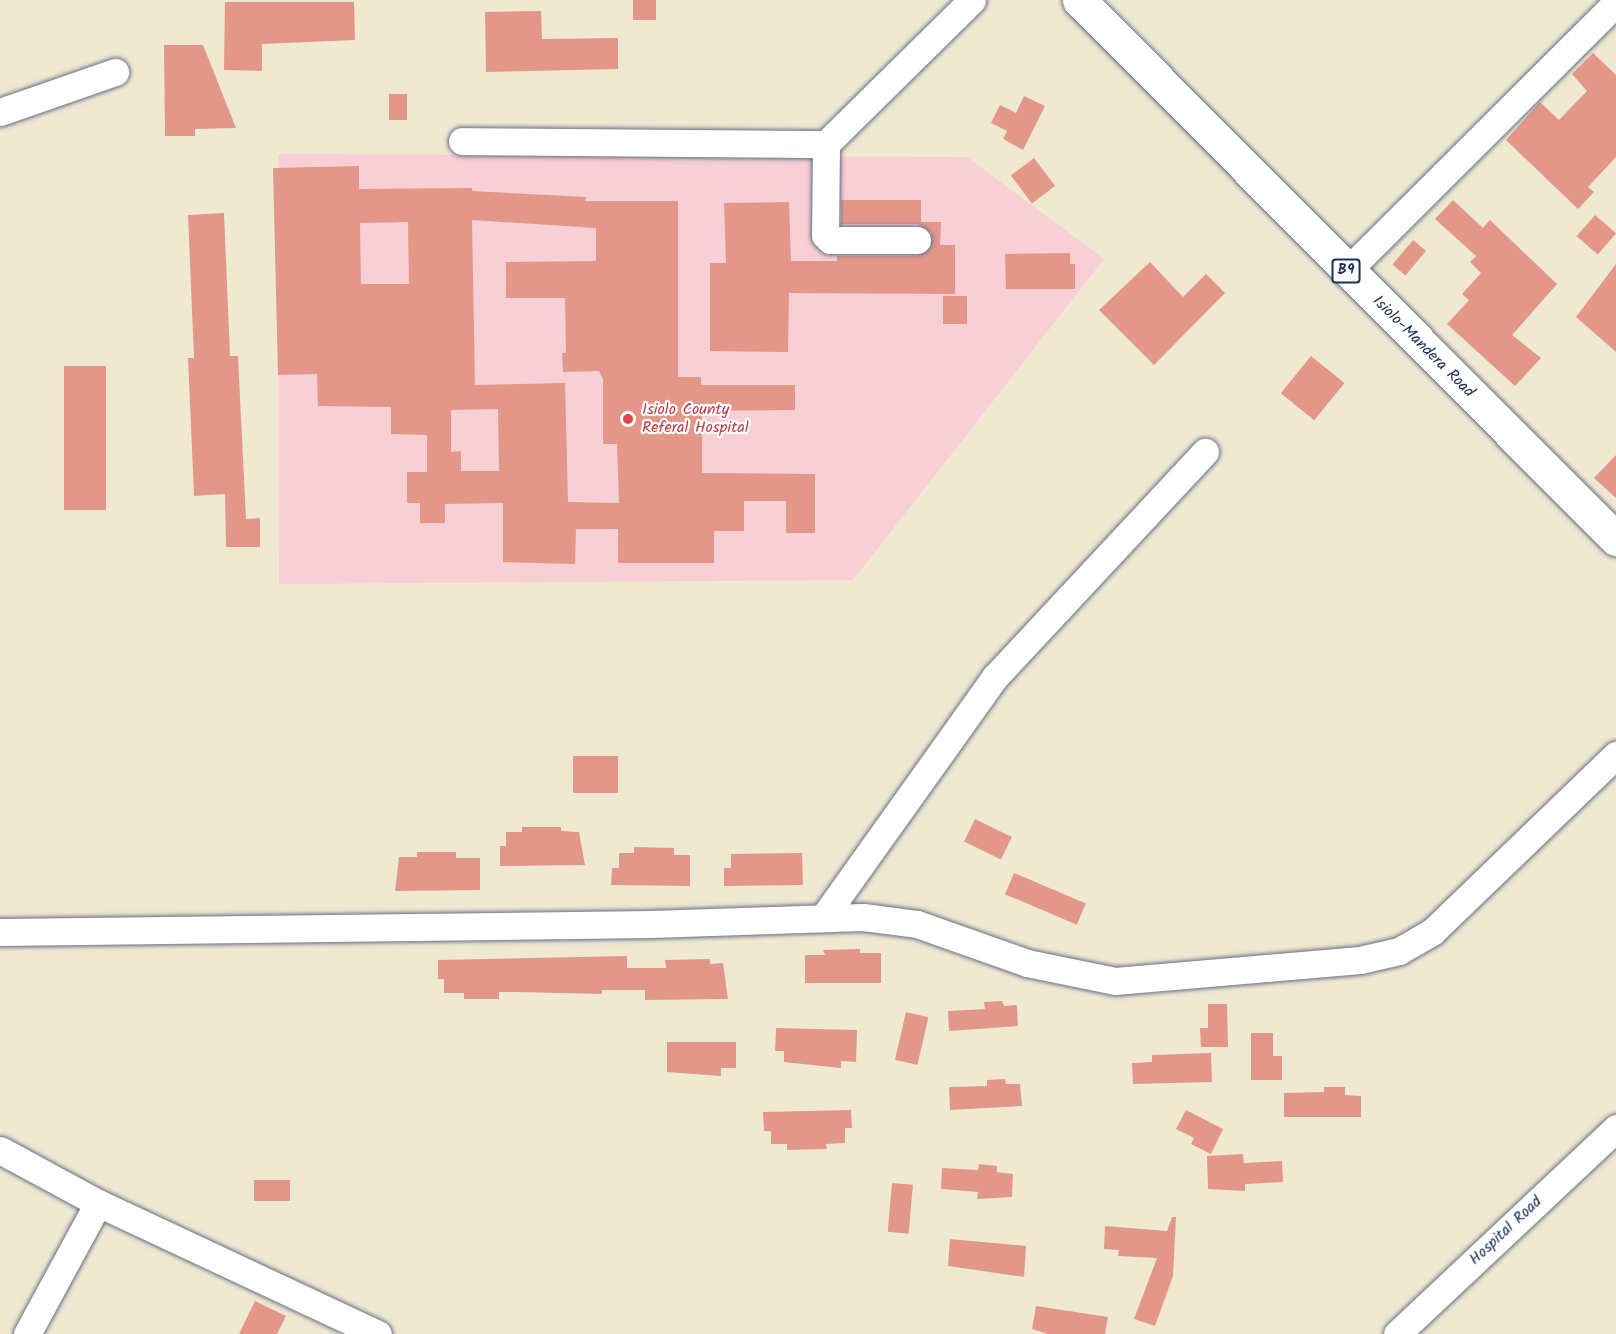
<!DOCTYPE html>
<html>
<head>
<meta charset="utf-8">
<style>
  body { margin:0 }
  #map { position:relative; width:1616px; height:1334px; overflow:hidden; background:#f0e9d1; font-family:Kalam,sans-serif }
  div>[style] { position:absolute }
  .built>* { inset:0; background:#f7cfd4 }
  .building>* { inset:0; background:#e39789; transform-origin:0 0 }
  .roads { filter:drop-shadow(0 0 2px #667086) drop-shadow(0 0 2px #667086) }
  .minor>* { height:27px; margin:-13.5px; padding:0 13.5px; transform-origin:13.5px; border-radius:13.5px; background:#fff }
  .highway>* { height:33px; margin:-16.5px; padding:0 16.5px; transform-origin:16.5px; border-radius:16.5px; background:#fff }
  .dots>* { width:16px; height:16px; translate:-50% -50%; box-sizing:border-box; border:3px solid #fff; border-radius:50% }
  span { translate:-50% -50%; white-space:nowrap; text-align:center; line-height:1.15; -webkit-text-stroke:4.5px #fff; paint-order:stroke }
  .shield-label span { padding:2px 4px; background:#fff; border:2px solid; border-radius:4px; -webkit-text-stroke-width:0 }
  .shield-label { font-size:15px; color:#1b2f5e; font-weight:700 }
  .street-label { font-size:16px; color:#1b2f5e }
  .health-label { font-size:16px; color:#be3a42 }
  .left { translate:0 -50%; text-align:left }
</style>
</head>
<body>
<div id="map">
  <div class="built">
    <i style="clip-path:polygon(278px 154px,967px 157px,1104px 259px,853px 580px,279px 584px)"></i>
  </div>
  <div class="building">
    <i style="left:633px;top:0;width:23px;height:20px"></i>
    <i style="clip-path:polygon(225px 2px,354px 2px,355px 40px,262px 44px,262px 71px,224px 70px)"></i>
    <i style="clip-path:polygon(541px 11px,542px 39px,618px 38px,618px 69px,486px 72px,485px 12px)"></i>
    <i style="clip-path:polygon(164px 45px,203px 45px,236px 128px,195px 129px,195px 136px,165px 136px)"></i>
    <i style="clip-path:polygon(1593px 53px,1616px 75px,1616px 157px,1588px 187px,1594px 192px,1578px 209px,1506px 140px,1540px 102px,1559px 120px,1587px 91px,1572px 74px)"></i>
    <i style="left:389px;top:94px;width:18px;height:26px"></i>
    <i style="clip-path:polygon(1024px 96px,1045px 106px,1023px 150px,1003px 139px,1007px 131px,991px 123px,1000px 105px,1016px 113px)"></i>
    <i style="left:1034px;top:158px;width:35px;height:29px;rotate:53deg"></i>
    <i style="clip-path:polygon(evenodd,359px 166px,359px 189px,472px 188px,472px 191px,586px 197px,585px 201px,678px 201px,678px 377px,701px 377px,701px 385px,795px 385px,795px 410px,702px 411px,702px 473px,815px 474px,815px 533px,786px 533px,786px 501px,744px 501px,744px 531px,714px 531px,714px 563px,618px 563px,618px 529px,576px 529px,575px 564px,503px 562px,503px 503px,445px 504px,445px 523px,420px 523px,420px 503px,407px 503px,407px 472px,427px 472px,427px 435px,391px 434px,391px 407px,318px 406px,317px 374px,278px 375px,273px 168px,359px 166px,472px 220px,596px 228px,596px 261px,506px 262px,506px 298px,565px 298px,566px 353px,562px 353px,563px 372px,599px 371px,603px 379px,603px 444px,617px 444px,619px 503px,568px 502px,565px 383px,475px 385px,472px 220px,359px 166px,408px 222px,409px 284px,361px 284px,360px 223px,408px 222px,359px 166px,498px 409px,499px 471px,461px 471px,461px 451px,451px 452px,451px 410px,498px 409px)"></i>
    <i style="clip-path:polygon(841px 200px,921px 200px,921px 222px,941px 222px,940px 245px,955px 245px,955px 294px,789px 293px,788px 352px,710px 351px,710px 263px,726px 263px,724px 203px,789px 202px,791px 261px,837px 261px,837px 256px,917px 256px,931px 247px,931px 233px,918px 224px,841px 224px)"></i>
    <i style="clip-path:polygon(1453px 200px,1483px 228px,1490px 220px,1557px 284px,1512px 335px,1541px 358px,1515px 386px,1447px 324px,1469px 300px,1462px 294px,1481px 273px,1470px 262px,1476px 256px,1435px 219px)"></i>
    <i style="clip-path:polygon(224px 213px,230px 356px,238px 356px,246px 519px,260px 518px,260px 547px,226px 547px,225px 494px,194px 496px,188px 358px,194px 358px,188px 215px)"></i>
    <i style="left:1595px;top:215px;width:28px;height:28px;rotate:41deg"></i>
    <i style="left:1413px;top:240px;width:17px;height:32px;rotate:40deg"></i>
    <i style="clip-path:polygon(1070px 253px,1070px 264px,1075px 264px,1075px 289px,1006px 289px,1005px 254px)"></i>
    <i style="clip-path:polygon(1150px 262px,1183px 297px,1206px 274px,1225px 293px,1154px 365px,1099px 310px)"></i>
    <i style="clip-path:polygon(1616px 264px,1616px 352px,1576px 317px)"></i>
    <i style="left:943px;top:296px;width:24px;height:28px"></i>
    <i style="left:1311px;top:356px;width:43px;height:48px;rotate:39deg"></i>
    <i style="left:64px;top:366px;width:42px;height:144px"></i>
    <i style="clip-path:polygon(1616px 455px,1616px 498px,1594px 478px)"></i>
    <i style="left:573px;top:756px;width:45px;height:37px"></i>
    <i style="left:975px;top:819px;width:41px;height:25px;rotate:26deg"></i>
    <i style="clip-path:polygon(522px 827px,561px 827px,561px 831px,579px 832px,585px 865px,500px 866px,500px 846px,506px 846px,506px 832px,522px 832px)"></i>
    <i style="clip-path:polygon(634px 847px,674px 848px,674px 855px,690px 855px,690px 886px,611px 885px,612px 868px,619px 868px,619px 853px,634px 853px)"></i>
    <i style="clip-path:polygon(417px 852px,456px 852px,456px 858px,480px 858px,480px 890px,395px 891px,399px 857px,417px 857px)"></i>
    <i style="clip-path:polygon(802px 853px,803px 885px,724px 886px,724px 868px,731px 868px,731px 854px)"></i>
    <i style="left:1014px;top:873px;width:78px;height:23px;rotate:23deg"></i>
    <i style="clip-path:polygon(860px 949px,860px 953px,881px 953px,881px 983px,805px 983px,805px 955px,825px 955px,823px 950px)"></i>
    <i style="clip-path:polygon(627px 956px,627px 968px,666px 968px,665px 960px,710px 959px,710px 964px,723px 963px,728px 999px,645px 1000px,645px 990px,602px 990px,602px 994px,517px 992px,499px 992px,499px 999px,464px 999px,464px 993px,444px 993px,444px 979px,438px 979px,438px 960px)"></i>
    <i style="clip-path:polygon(1002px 1001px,1004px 1006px,1017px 1005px,1018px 1026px,949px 1031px,948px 1011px,985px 1009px,984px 1002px)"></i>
    <i style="clip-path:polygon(1208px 1004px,1227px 1004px,1228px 1047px,1201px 1047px,1200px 1028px,1208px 1028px)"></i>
    <i style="left:906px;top:1012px;width:23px;height:49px;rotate:13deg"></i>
    <i style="clip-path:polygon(776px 1028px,857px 1030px,856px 1062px,841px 1061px,841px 1068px,784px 1062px,784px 1051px,775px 1051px)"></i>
    <i style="clip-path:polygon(1251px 1033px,1273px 1033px,1273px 1056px,1282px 1056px,1282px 1080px,1251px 1080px)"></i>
    <i style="clip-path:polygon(667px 1042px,736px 1042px,736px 1068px,721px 1068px,721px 1076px,667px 1072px)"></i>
    <i style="clip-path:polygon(1211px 1053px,1212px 1082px,1133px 1084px,1132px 1063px,1152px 1062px,1152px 1055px)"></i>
    <i style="clip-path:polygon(1005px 1079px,1006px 1084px,1020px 1084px,1022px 1106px,950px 1110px,949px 1087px,987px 1086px,987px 1080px)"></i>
    <i style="clip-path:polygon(1324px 1087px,1345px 1087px,1345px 1095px,1361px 1096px,1361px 1117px,1284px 1117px,1284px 1093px,1324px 1092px)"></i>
    <i style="clip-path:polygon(851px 1110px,852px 1128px,845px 1128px,845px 1143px,826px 1144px,827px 1149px,787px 1150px,787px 1144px,771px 1144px,771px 1131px,764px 1131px,763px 1112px)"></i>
    <i style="clip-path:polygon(1186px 1110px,1223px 1129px,1211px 1154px,1191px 1144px,1194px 1138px,1176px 1129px)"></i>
    <i style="clip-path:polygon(1243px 1154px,1244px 1163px,1282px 1161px,1283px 1182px,1245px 1184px,1245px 1191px,1208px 1189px,1207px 1156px)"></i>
    <i style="clip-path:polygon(979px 1164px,997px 1166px,997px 1172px,1013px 1174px,1012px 1197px,977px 1199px,978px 1192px,941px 1189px,942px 1168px,978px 1170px)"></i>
    <i style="left:254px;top:1180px;width:36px;height:21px"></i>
    <i style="left:892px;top:1183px;width:21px;height:49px;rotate:5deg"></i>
    <i style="clip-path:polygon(1172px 1217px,1176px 1217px,1173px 1276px,1155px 1326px,1134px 1319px,1157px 1258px,1118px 1256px,1119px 1250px,1104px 1249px,1105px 1226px,1167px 1231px)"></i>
    <i style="clip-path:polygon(950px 1239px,1026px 1246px,1024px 1277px,948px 1266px)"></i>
    <i style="clip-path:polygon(255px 1301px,286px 1316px,277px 1334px,239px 1334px)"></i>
    <i style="clip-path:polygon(1036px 1306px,1108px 1317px,1105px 1334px,1048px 1334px,1032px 1329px)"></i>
  </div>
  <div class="roads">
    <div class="minor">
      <i style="left:0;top:112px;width:122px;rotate:-19.2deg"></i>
      <i style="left:462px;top:141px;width:364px;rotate:0.5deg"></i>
      <i style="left:826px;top:144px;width:205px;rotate:-44.6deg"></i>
      <i style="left:826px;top:144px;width:91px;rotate:90.6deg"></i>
      <i style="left:825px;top:235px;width:7px;rotate:45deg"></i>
      <i style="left:830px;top:240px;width:87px"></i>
      <i style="left:1347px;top:271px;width:380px;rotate:-44.9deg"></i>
      <i style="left:823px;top:918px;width:296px;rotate:-54.5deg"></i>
      <i style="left:995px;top:677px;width:308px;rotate:-47deg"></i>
      <i style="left:0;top:932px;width:651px;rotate:-0.7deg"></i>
      <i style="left:651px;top:924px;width:212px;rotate:-1.9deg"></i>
      <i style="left:863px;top:917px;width:54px;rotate:7.4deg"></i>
      <i style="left:917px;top:924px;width:117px;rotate:19.5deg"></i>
      <i style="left:1027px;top:963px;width:90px;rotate:11.6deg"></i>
      <i style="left:1115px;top:981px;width:246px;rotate:-4.9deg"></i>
      <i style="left:1360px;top:960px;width:40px;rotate:-13deg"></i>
      <i style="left:1399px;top:951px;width:39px;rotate:-30deg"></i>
      <i style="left:1433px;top:931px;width:254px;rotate:-43.9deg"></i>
      <i style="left:0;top:1150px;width:111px;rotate:28.4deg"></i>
      <i style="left:27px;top:1334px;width:149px;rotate:-61.5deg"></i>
      <i style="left:98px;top:1203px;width:309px;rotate:25.1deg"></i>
      <i style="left:1397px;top:1334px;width:301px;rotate:-43.2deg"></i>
    </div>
    <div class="highway">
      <i style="left:1079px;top:0;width:761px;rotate:45.11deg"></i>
    </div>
  </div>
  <div class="dots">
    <i style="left:628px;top:419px;background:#e0444e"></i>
  </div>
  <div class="shield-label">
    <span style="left:1346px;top:271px">B9</span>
  </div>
  <div class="street-label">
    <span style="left:1423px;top:347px;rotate:45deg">Isiolo-Mandera Road</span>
    <span style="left:1506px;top:1231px;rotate:-43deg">Hospital Road</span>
  </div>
  <div class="health-label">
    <span class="left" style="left:642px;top:419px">Isiolo County<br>Referal Hospital</span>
  </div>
</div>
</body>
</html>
